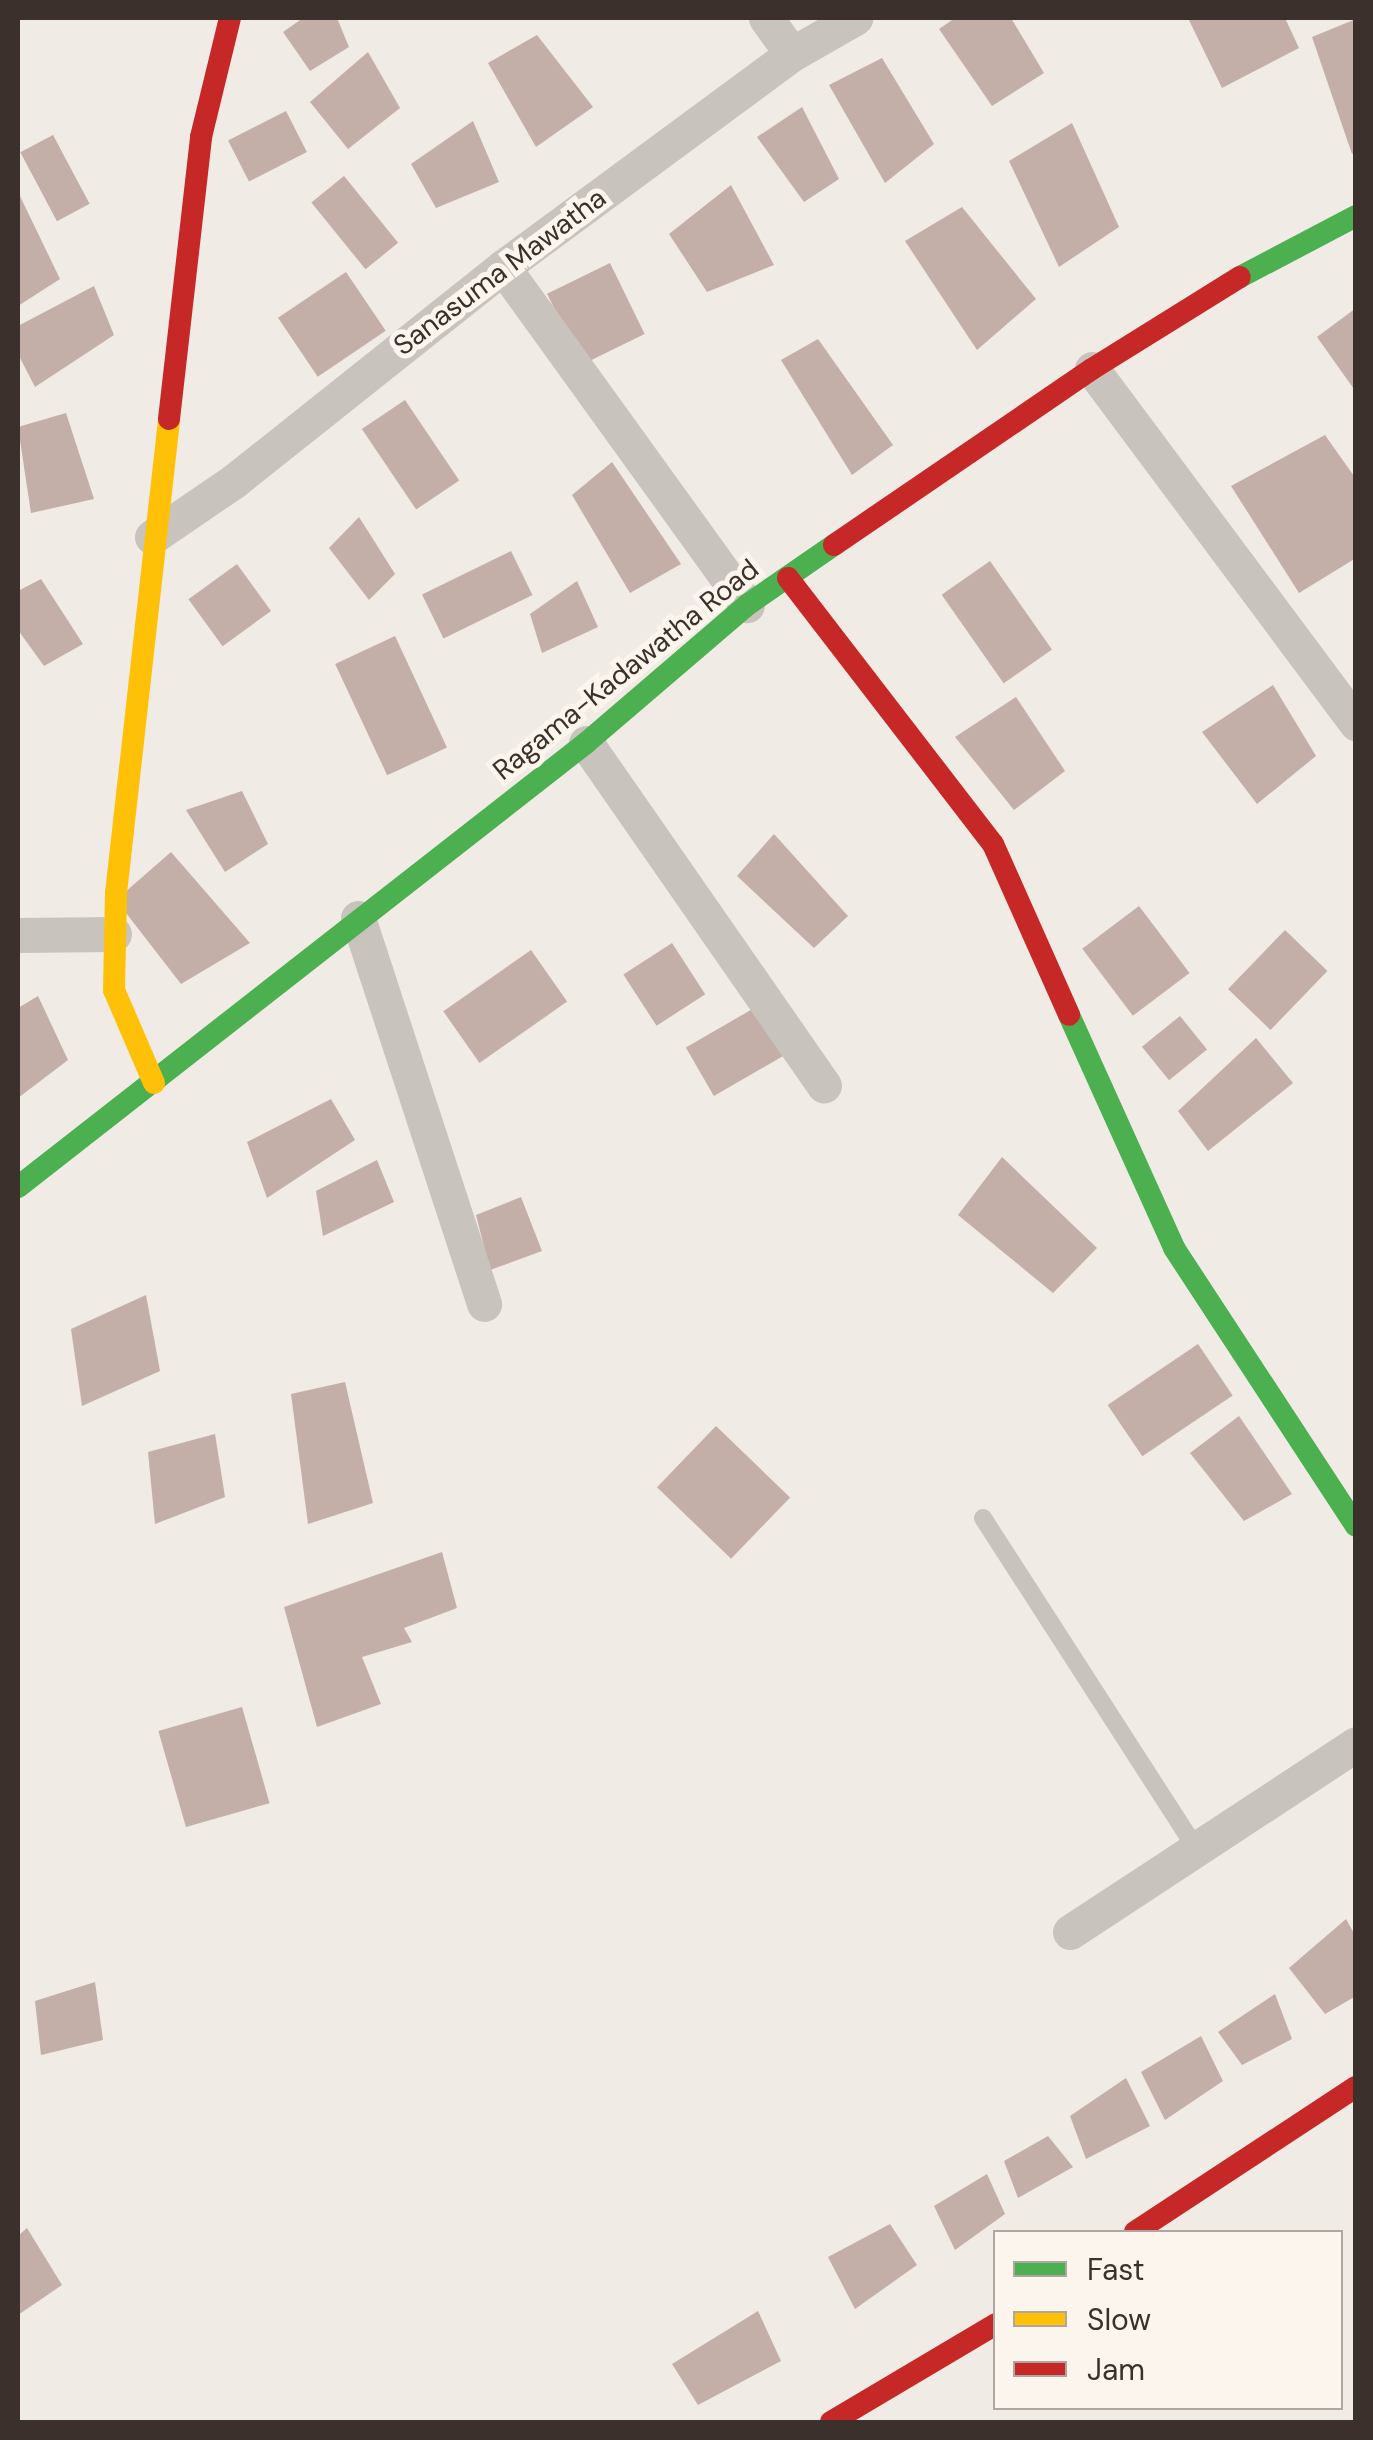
<!DOCTYPE html>
<html>
<head>
<meta charset="utf-8">
<style>
  body { margin:0 }
  #map { position:relative; width:1373px; height:2440px; overflow:hidden; background:#f0ebe5; font-family:"DM Sans",sans-serif }
  div>[style] { position:absolute }
  .building>* { inset:0; background:#c3afa7; transform-origin:0 0 }
  .lane>* { height:18px; margin:-9px; padding:0 9px; transform-origin:9px; border-radius:9px; background:#c9c3be }
  .street>* { height:35px; margin:-17.5px; padding:0 17.5px; transform-origin:17.5px; border-radius:17.5px; background:#c9c3be }
  .fast>* { height:22px; margin:-11px; padding:0 11px; transform-origin:11px; border-radius:11px; background:#4caf50 }
  .slow>* { height:22px; margin:-11px; padding:0 11px; transform-origin:11px; border-radius:11px; background:#ffc107 }
  .jam>* { height:22px; margin:-11px; padding:0 11px; transform-origin:11px; border-radius:11px; background:#c62828 }
  span { translate:-50% -50%; white-space:nowrap; text-align:center; line-height:1.15; -webkit-text-stroke:10px #fbf5ee; paint-order:stroke }
  .street-label { font-size:28px; color:#3b302b }
  .frame { position:absolute; inset:0; border:20px solid #3b302b; pointer-events:none }
  .legend { position:absolute; left:993px; top:2230px; width:350px; height:180px; box-sizing:border-box; background:#fbf5ee; border:2px solid #aea6a0; margin:0; padding:12px 18px; list-style:none; font-size:30px; color:#3b302b }
  .legend li { display:flex; align-items:center; gap:20px; height:50px }
  .legend b { width:50px; border:2px solid #aea6a0 }
</style>
</head>
<body>
<div id="map">
  <div class="building">
    <i style="clip-path:polygon(303px 18px,337px 18px,349px 47px,310px 71px,283px 32px)"></i>
    <i style="clip-path:polygon(955px 18px,1011px 18px,1044px 73px,992px 106px,939px 29px)"></i>
    <i style="clip-path:polygon(1188px 18px,1285px 18px,1299px 48px,1222px 88px)"></i>
    <i style="clip-path:polygon(1356px 19px,1356px 153px,1352px 154px,1312px 37px)"></i>
    <i style="clip-path:polygon(537px 35px,593px 107px,536px 147px,488px 63px)"></i>
    <i style="clip-path:polygon(368px 52px,400px 108px,348px 149px,310px 102px)"></i>
    <i style="clip-path:polygon(882px 58px,934px 144px,885px 183px,829px 85px)"></i>
    <i style="clip-path:polygon(802px 107px,839px 179px,804px 202px,757px 137px)"></i>
    <i style="left:286px;top:111px;width:46px;height:65px;rotate:63deg"></i>
    <i style="clip-path:polygon(473px 121px,499px 182px,436px 208px,411px 164px)"></i>
    <i style="clip-path:polygon(1072px 123px,1119px 227px,1059px 267px,1009px 161px)"></i>
    <i style="left:53px;top:135px;width:78px;height:37px;rotate:62deg"></i>
    <i style="left:344px;top:176px;width:86px;height:42px;rotate:51deg"></i>
    <i style="clip-path:polygon(731px 185px,774px 265px,707px 292px,669px 234px)"></i>
    <i style="clip-path:polygon(18px 192px,60px 279px,18px 306px)"></i>
    <i style="clip-path:polygon(962px 207px,1036px 299px,977px 350px,905px 241px)"></i>
    <i style="left:610px;top:263px;width:79px;height:70px;rotate:64deg"></i>
    <i style="left:346px;top:272px;width:71px;height:82px;rotate:56deg"></i>
    <i style="clip-path:polygon(94px 286px,114px 335px,35px 387px,18px 354px,18px 326px)"></i>
    <i style="clip-path:polygon(1356px 308px,1356px 392px,1317px 337px)"></i>
    <i style="clip-path:polygon(818px 339px,893px 445px,852px 475px,781px 360px)"></i>
    <i style="left:405px;top:400px;width:97px;height:52px;rotate:56deg"></i>
    <i style="clip-path:polygon(66px 413px,94px 499px,31px 513px,18px 427px)"></i>
    <i style="clip-path:polygon(1325px 435px,1356px 479px,1356px 558px,1299px 593px,1231px 486px)"></i>
    <i style="clip-path:polygon(612px 462px,681px 564px,630px 593px,572px 495px)"></i>
    <i style="clip-path:polygon(359px 517px,395px 574px,369px 600px,329px 548px)"></i>
    <i style="left:511px;top:551px;width:49px;height:99px;rotate:64deg"></i>
    <i style="left:990px;top:561px;width:108px;height:59px;rotate:55deg"></i>
    <i style="left:237px;top:564px;width:58px;height:60px;rotate:54deg"></i>
    <i style="clip-path:polygon(41px 579px,83px 644px,44px 666px,18px 630px,18px 591px)"></i>
    <i style="clip-path:polygon(577px 581px,598px 627px,542px 653px,530px 614px)"></i>
    <i style="left:395px;top:636px;width:123px;height:66px;rotate:65deg"></i>
    <i style="clip-path:polygon(1273px 685px,1316px 756px,1257px 804px,1202px 732px)"></i>
    <i style="clip-path:polygon(1016px 697px,1065px 771px,1014px 810px,955px 737px)"></i>
    <i style="clip-path:polygon(242px 791px,268px 844px,225px 872px,186px 810px)"></i>
    <i style="clip-path:polygon(774px 834px,848px 916px,814px 948px,737px 876px)"></i>
    <i style="clip-path:polygon(171px 852px,250px 943px,181px 984px,116px 900px)"></i>
    <i style="left:1139px;top:906px;width:84px;height:71px;rotate:53deg"></i>
    <i style="left:1285px;top:930px;width:59px;height:82px;rotate:44deg"></i>
    <i style="left:672px;top:943px;width:61px;height:58px;rotate:57deg"></i>
    <i style="left:531px;top:950px;width:63px;height:107px;rotate:55deg"></i>
    <i style="clip-path:polygon(38px 996px,68px 1060px,18px 1098px,18px 1008px)"></i>
    <i style="left:756px;top:1007px;width:56px;height:81px;rotate:60deg"></i>
    <i style="left:1180px;top:1016px;width:43px;height:49px;rotate:51deg"></i>
    <i style="clip-path:polygon(1256px 1038px,1293px 1083px,1208px 1151px,1178px 1111px)"></i>
    <i style="clip-path:polygon(331px 1099px,355px 1140px,267px 1198px,247px 1142px)"></i>
    <i style="clip-path:polygon(1002px 1157px,1097px 1248px,1053px 1293px,958px 1215px)"></i>
    <i style="clip-path:polygon(377px 1160px,394px 1202px,323px 1236px,316px 1191px)"></i>
    <i style="clip-path:polygon(521px 1197px,542px 1251px,490px 1270px,476px 1215px)"></i>
    <i style="clip-path:polygon(146px 1295px,160px 1371px,82px 1406px,71px 1329px)"></i>
    <i style="left:1198px;top:1344px;width:62px;height:109px;rotate:56deg"></i>
    <i style="clip-path:polygon(345px 1382px,373px 1503px,308px 1524px,291px 1394px)"></i>
    <i style="clip-path:polygon(1239px 1416px,1292px 1494px,1244px 1521px,1190px 1453px)"></i>
    <i style="left:716px;top:1426px;width:103px;height:85px;rotate:44deg"></i>
    <i style="clip-path:polygon(215px 1434px,225px 1497px,155px 1524px,148px 1452px)"></i>
    <i style="clip-path:polygon(442px 1552px,457px 1608px,404px 1628px,412px 1642px,362px 1657px,381px 1704px,317px 1727px,284px 1607px)"></i>
    <i style="left:242px;top:1707px;width:100px;height:87px;rotate:74deg"></i>
    <i style="clip-path:polygon(1346px 1919px,1356px 1937px,1356px 1996px,1325px 2014px,1289px 1968px)"></i>
    <i style="clip-path:polygon(95px 1982px,103px 2040px,41px 2055px,35px 2001px)"></i>
    <i style="clip-path:polygon(1275px 1994px,1292px 2039px,1242px 2065px,1218px 2032px)"></i>
    <i style="clip-path:polygon(1201px 2036px,1223px 2081px,1165px 2120px,1141px 2072px)"></i>
    <i style="clip-path:polygon(1126px 2078px,1150px 2126px,1086px 2159px,1070px 2116px)"></i>
    <i style="clip-path:polygon(1048px 2136px,1073px 2167px,1018px 2198px,1004px 2161px)"></i>
    <i style="clip-path:polygon(987px 2174px,1005px 2214px,955px 2250px,934px 2206px)"></i>
    <i style="clip-path:polygon(890px 2224px,917px 2265px,855px 2309px,828px 2257px)"></i>
    <i style="clip-path:polygon(27px 2228px,62px 2285px,18px 2315px,18px 2236px)"></i>
    <i style="clip-path:polygon(758px 2311px,781px 2361px,698px 2405px,672px 2364px)"></i>
  </div>
  <div class="lane">
    <i style="left:983px;top:1518px;width:394px;rotate:57.2deg"></i>
  </div>
  <div class="street">
    <i style="left:766px;top:18px;width:44px;rotate:54.2deg"></i>
    <i style="left:503px;top:267px;width:417px;rotate:54.2deg"></i>
    <i style="left:1092px;top:369px;width:442px;rotate:53.3deg"></i>
    <i style="left:152px;top:537px;width:99px;rotate:-34.3deg"></i>
    <i style="left:234px;top:481px;width:344px;rotate:-38.5deg"></i>
    <i style="left:503px;top:267px;width:359px;rotate:-36.4deg"></i>
    <i style="left:792px;top:54px;width:73px;rotate:-29.7deg"></i>
    <i style="left:586px;top:743px;width:417px;rotate:55.2deg"></i>
    <i style="left:358px;top:918px;width:406px;rotate:71.9deg"></i>
    <i style="left:18px;top:935px;width:96px;rotate:-0.6deg"></i>
    <i style="left:1070px;top:1932px;width:342px;rotate:-33.3deg"></i>
  </div>
  <div class="fast">
    <i style="left:1240px;top:277px;width:131px;rotate:-27.7deg"></i>
    <i style="left:1069px;top:1015px;width:256px;rotate:65.7deg"></i>
    <i style="left:1174px;top:1248px;width:332px;rotate:56.8deg"></i>
    <i style="left:18px;top:1187px;width:721px;rotate:-38.01deg"></i>
    <i style="left:586px;top:743px;width:212px;rotate:-40.6deg"></i>
    <i style="left:747px;top:605px;width:106px;rotate:-34.6deg"></i>
  </div>
  <div class="slow">
    <i style="left:154px;top:1083px;width:101px;rotate:-113.3deg"></i>
    <i style="left:114px;top:990px;width:97px;rotate:-88.8deg"></i>
    <i style="left:116px;top:893px;width:477px;rotate:-83.6deg"></i>
  </div>
  <div class="jam">
    <i style="left:169px;top:419px;width:284px;rotate:-83.5deg"></i>
    <i style="left:201px;top:137px;width:122px;rotate:-76.3deg"></i>
    <i style="left:834px;top:545px;width:312px;rotate:-34.3deg"></i>
    <i style="left:1092px;top:369px;width:174px;rotate:-31.9deg"></i>
    <i style="left:788px;top:578px;width:336px;rotate:52.4deg"></i>
    <i style="left:993px;top:844px;width:187px;rotate:66deg"></i>
    <i style="left:1135px;top:2232px;width:264px;rotate:-33.3deg"></i>
    <i style="left:831px;top:2422px;width:192px;rotate:-30.7deg"></i>
  </div>
  <div class="street-label">
    <span style="left:500px;top:272px;rotate:-37deg">Sanasuma Mawatha</span>
    <span style="left:626px;top:670px;rotate:-39deg">Ragama-Kadawatha Road</span>
  </div>
  <div class="frame"></div>
  <ul class="legend">
  <li><b style="height:12px;background:#4caf50"></b>Fast</li>
  <li><b style="height:12px;background:#ffc107"></b>Slow</li>
  <li><b style="height:12px;background:#c62828"></b>Jam</li>
  </ul>
</div>
</body>
</html>
